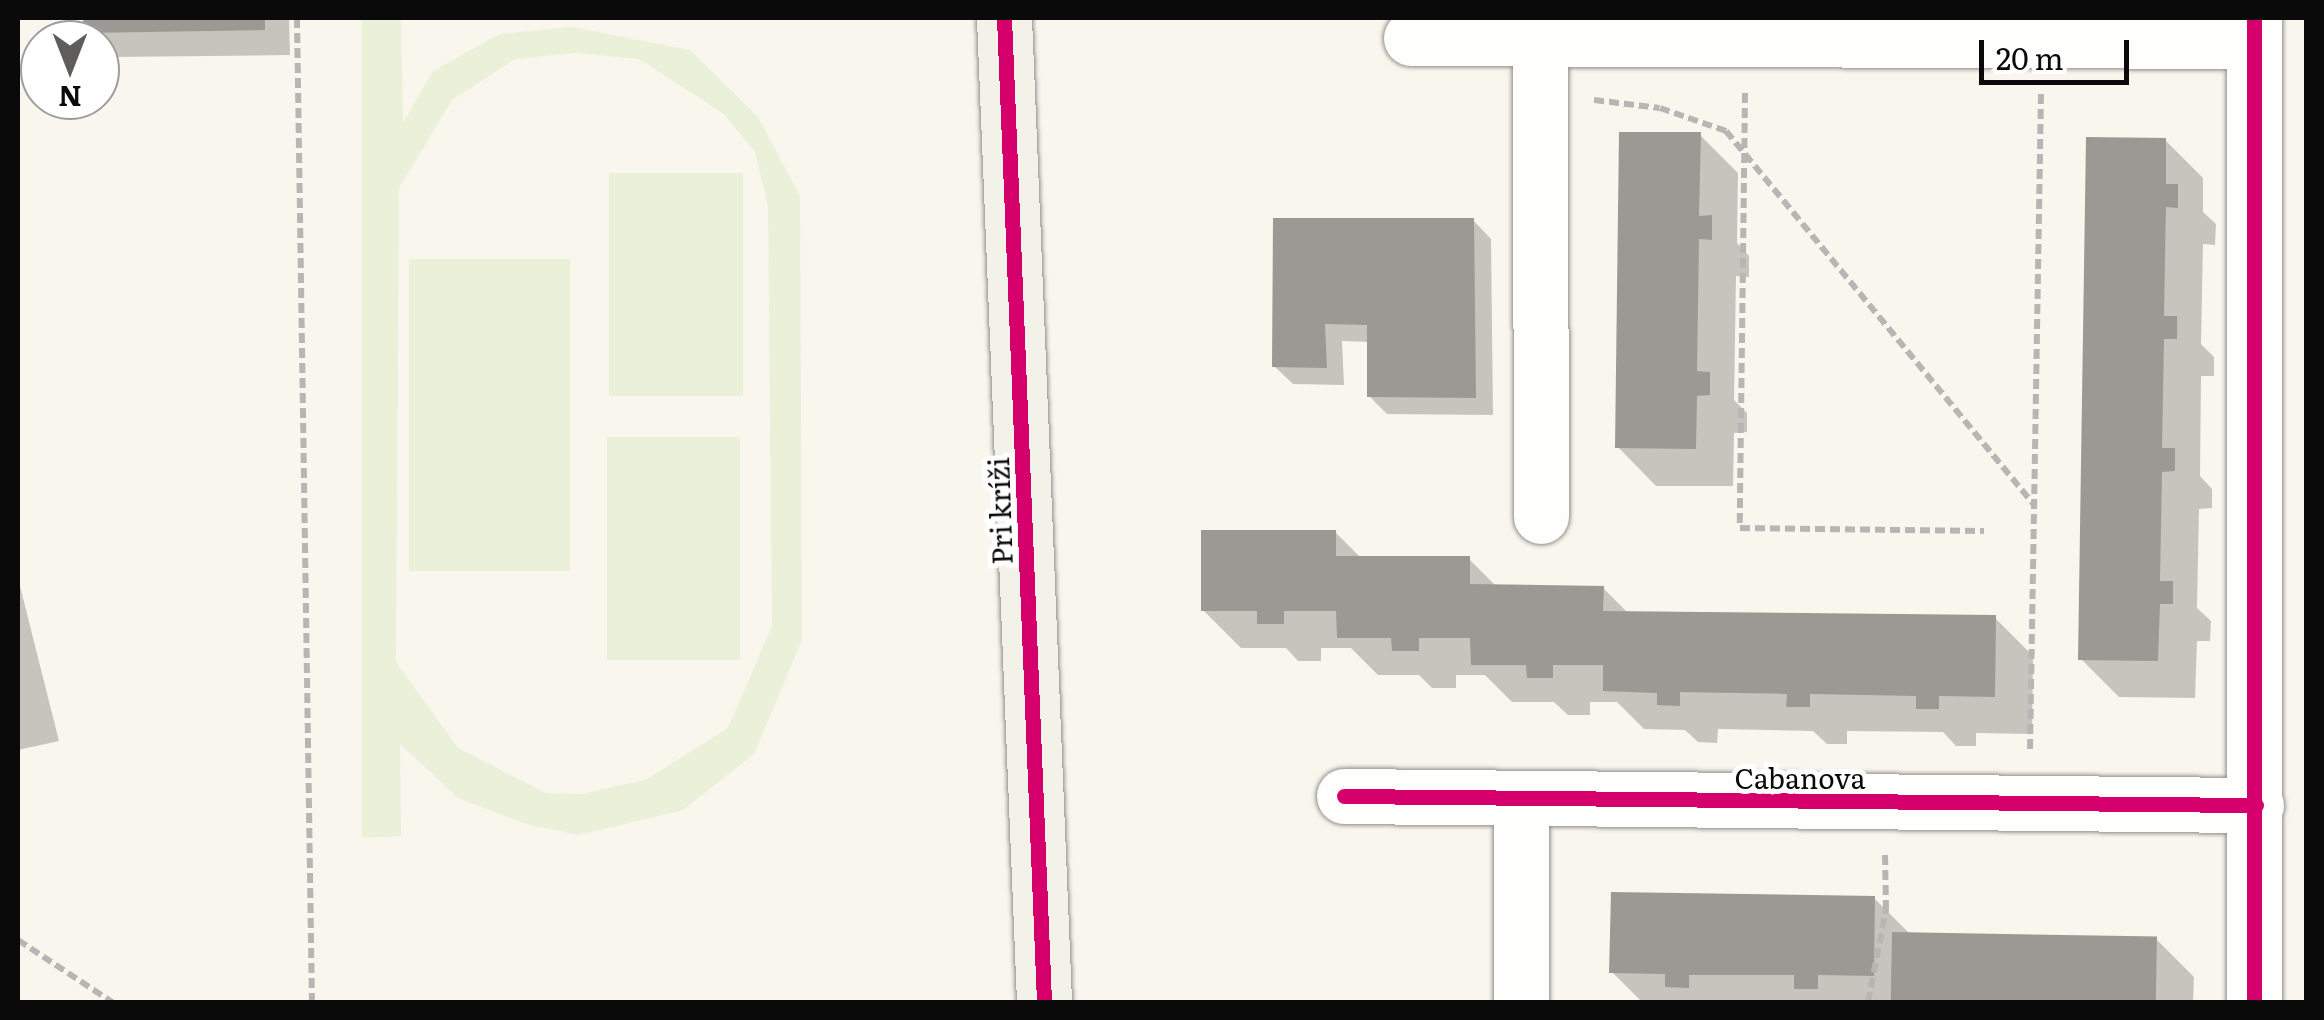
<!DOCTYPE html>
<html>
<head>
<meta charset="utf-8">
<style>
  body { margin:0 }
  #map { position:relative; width:2324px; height:1020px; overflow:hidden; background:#f9f6ee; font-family:Literata,serif }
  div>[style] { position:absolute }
  .pitch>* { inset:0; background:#ebf0d9; transform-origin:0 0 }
  .shadow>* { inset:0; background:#0003 }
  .building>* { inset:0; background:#9c9994; transform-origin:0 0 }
  .path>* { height:6px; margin-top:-3px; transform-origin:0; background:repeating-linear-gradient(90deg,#b7b6b5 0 10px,transparent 0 15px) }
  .roads { filter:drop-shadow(0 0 2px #92908d) drop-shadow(0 0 2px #92908d) }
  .street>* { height:55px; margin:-27.5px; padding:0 27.5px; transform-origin:27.5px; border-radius:27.5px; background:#fefefc }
  .secondary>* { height:55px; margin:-27.5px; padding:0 27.5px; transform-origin:27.5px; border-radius:27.5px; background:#f3f2e8 }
  .cycleway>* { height:15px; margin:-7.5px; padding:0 7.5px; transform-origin:7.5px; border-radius:7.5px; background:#d6006c }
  span { translate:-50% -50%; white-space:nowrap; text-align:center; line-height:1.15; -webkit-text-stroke:10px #fff; paint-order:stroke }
  .street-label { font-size:28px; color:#0a0a0a }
  .frame { position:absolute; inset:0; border:20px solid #0a0a0a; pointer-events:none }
  .north { position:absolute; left:20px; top:20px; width:100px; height:100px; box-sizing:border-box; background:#fff; border:2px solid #9d9d9d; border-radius:50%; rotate:180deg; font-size:28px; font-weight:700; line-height:40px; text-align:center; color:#0a0a0a }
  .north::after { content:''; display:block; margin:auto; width:35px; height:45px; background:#5e5d5a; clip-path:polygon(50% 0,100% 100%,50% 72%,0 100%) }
  .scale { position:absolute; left:1979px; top:40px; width:150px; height:45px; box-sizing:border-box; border:5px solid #0a0a0a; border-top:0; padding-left:12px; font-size:30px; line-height:35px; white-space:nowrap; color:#0a0a0a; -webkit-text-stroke:8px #fff; paint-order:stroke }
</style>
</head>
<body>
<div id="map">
  <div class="pitch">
    <i style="clip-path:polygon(evenodd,362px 18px,401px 18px,403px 123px,433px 71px,500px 34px,572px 27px,690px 50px,758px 117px,800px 196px,802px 640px,754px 754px,683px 810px,579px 835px,526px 824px,458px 798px,400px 744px,401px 836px,362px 838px,362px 18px,575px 53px,639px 59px,724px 114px,755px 152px,768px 206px,772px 626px,728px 728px,647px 779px,583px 794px,546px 793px,458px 748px,396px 662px,399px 188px,452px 100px,515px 59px,575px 53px)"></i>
    <i style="left:609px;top:173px;width:134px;height:223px"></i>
    <i style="left:570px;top:259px;width:312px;height:161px;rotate:90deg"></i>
    <i style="left:740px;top:437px;width:223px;height:133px;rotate:90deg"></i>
  </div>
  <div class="shadow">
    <i style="clip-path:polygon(86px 18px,289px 18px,290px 55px,112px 57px,86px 32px)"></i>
    <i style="clip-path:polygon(1700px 135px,1738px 173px,1737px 243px,1749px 256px,1749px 277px,1736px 276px,1734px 400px,1747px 413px,1747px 432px,1734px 433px,1733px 486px,1656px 486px,1618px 447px)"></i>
    <i style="clip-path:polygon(2165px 140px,2203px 178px,2203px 212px,2216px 224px,2215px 245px,2203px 244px,2201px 344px,2214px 357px,2214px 376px,2201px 376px,2200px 476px,2212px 489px,2212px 508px,2199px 509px,2197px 608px,2211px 621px,2210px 641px,2197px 641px,2195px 698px,2119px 697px,2081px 659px)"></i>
    <i style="clip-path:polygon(1275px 220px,1473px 220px,1491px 239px,1493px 415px,1387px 414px,1369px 396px,1369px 342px,1342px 341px,1344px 385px,1293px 384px,1274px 366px)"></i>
    <i style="clip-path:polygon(1335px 532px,1362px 559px,1469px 559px,1497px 587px,1603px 588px,1629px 614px,1995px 618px,2033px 656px,2032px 734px,1976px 733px,1976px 746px,1956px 746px,1943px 732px,1847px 731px,1847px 744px,1827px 744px,1813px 731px,1718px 729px,1717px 743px,1698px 742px,1685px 730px,1644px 729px,1617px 702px,1590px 702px,1590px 715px,1568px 715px,1554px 702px,1512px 702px,1485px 675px,1456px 675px,1456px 688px,1432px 688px,1419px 675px,1378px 675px,1351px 648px,1321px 648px,1321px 661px,1298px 661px,1286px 648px,1241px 648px,1203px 610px)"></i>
    <i style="clip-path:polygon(18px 578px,59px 741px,18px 750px)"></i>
    <i style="clip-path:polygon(1874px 898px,1911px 935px,2156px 939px,2194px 977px,2193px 1002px,1642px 1002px,1612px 972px)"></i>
  </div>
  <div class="building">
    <i style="clip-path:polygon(83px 18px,265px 18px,265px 30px,84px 33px)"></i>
    <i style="clip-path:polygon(1619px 132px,1701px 132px,1699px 216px,1712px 215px,1712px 240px,1699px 239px,1697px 371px,1710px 372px,1710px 395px,1697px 396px,1696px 449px,1615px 448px)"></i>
    <i style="clip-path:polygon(2086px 137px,2166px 138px,2166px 184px,2178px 184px,2178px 208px,2166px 207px,2164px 316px,2177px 316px,2177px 339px,2164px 339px,2162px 448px,2175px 448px,2175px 471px,2162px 472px,2160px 581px,2173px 581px,2173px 604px,2160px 604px,2158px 661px,2078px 660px)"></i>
    <i style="clip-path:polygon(1273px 218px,1474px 218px,1476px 398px,1367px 397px,1367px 325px,1325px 324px,1327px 368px,1272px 367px)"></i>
    <i style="clip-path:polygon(1201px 530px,1336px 530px,1336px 556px,1470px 556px,1470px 584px,1604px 586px,1603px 611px,1996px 615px,1995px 697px,1939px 696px,1939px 709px,1916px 709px,1916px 696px,1810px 694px,1810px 707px,1786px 707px,1787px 694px,1680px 692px,1680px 706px,1657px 705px,1657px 693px,1603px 691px,1603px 665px,1553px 665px,1553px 678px,1527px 678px,1526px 665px,1471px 665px,1470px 638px,1419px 638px,1419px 651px,1392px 651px,1391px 638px,1337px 638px,1336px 611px,1284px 611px,1284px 624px,1257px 624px,1257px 611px,1201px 611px)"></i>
    <i style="clip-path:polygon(1611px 892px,1875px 896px,1874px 976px,1818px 975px,1818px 989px,1794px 989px,1794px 975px,1689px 975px,1689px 988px,1665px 987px,1665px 974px,1609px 973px)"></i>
    <i style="left:1892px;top:932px;width:265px;height:70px;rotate:1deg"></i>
  </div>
  <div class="path">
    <i style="left:297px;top:18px;width:984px;rotate:89.13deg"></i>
    <i style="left:1745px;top:93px;width:435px;rotate:90.7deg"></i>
    <i style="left:1740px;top:528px;width:244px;rotate:0.7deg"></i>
    <i style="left:1594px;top:100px;width:66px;rotate:6.9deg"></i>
    <i style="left:1660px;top:108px;width:70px;rotate:19.2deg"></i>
    <i style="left:1726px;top:131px;width:486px;rotate:50.5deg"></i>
    <i style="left:2030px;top:749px;width:657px;rotate:-89.04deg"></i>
    <i style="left:18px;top:940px;width:113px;rotate:33.4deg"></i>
    <i style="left:1868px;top:1002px;width:94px;rotate:-78.9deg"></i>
    <i style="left:1886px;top:910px;width:56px;rotate:-91deg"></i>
  </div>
  <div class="roads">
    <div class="street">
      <i style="left:2254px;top:18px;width:984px;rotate:90deg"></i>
      <i style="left:1411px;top:38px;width:843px;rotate:0.2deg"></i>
      <i style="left:1540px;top:38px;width:478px;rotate:89.9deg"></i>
      <i style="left:1344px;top:796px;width:912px;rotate:0.57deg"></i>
      <i style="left:1521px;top:799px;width:203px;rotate:90deg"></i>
    </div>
    <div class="secondary">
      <i style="left:1004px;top:18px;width:985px;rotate:87.67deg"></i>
    </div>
  </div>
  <div class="cycleway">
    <i style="left:1004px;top:18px;width:985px;rotate:87.67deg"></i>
    <i style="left:2254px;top:18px;width:984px;rotate:90deg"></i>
    <i style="left:1344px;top:796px;width:912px;rotate:0.57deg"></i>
  </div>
  <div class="street-label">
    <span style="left:999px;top:511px;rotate:-92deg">Pri kríži</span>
    <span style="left:1800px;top:777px">Cabanova</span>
  </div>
  <div class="frame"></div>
  <div class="north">N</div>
  <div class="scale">20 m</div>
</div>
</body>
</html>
